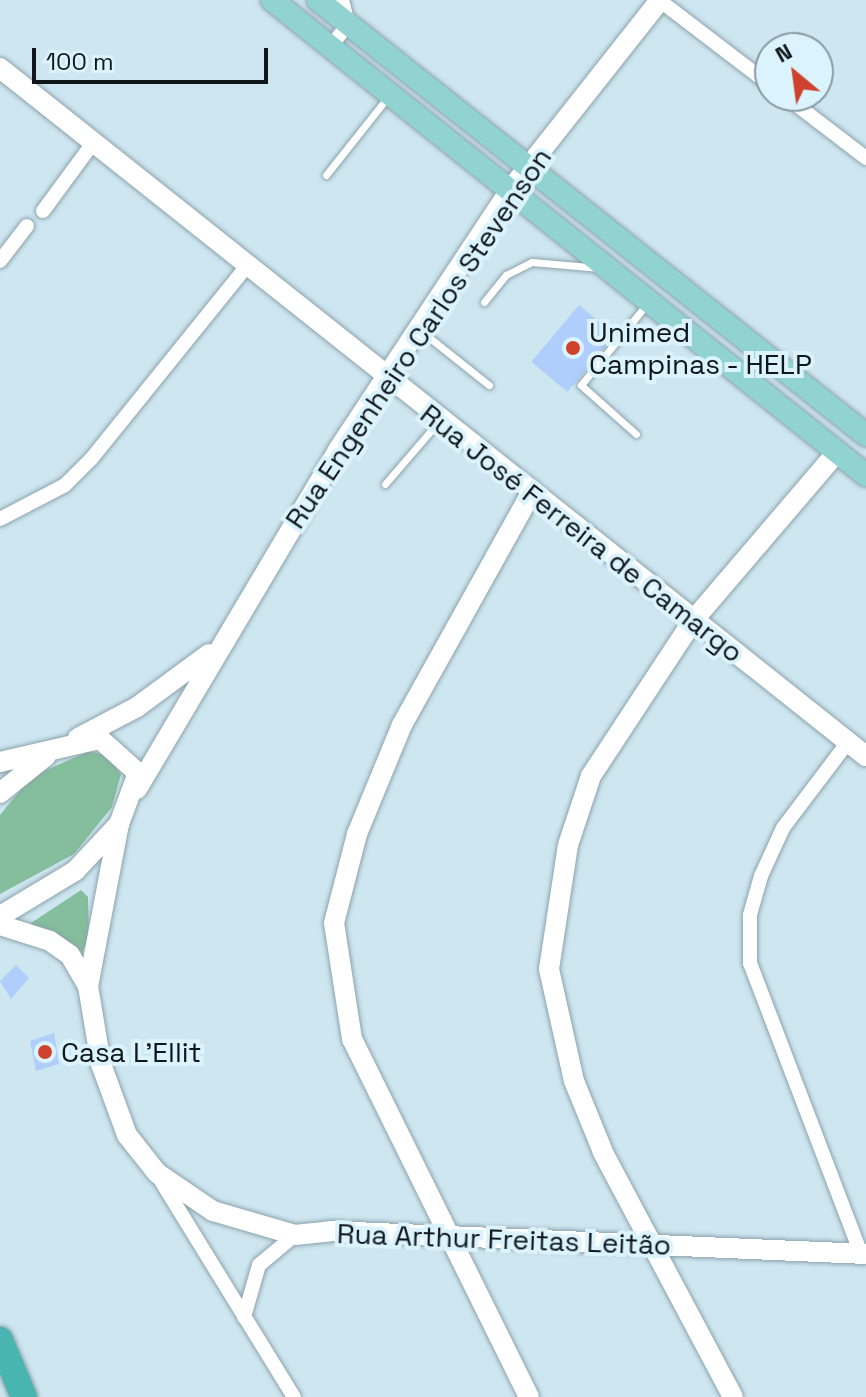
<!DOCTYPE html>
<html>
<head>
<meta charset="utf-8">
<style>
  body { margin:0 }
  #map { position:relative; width:866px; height:1397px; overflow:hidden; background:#cee6f0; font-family:"Space Grotesk",sans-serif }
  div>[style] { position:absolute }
  .green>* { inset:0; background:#84be9c }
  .building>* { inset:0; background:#afcefb; transform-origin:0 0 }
  .roads { filter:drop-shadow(0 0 2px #8ca3ac) drop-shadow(0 0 2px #8ca3ac) }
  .lane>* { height:7px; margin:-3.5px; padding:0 3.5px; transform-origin:3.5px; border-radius:3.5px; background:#fff }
  .street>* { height:14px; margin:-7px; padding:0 7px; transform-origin:7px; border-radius:7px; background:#fff }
  .secondary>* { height:20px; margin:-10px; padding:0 10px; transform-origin:10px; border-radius:10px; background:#fff }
  .primary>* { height:22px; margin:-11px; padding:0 11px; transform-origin:11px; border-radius:11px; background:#91d3d0 }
  .highway>* { height:26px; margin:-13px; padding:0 13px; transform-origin:13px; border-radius:13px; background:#48b5b1 }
  .dots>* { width:22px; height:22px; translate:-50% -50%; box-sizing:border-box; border:4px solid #dbf3fd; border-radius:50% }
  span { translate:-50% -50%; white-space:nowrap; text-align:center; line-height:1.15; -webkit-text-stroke:8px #dbf3fd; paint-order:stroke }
  .poi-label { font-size:28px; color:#0f171b }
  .left { translate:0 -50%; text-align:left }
  .street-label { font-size:28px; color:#0f171b }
  .north { position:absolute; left:754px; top:32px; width:80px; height:80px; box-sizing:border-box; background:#dbf3fd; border:2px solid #899ba3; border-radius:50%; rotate:331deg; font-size:22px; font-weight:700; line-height:32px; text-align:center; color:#0f171b }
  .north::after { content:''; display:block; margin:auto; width:28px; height:36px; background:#cf432e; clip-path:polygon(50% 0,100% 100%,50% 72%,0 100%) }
  .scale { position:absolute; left:32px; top:48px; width:236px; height:36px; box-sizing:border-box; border:4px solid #0f171b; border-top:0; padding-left:10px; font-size:24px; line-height:28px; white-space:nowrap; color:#0f171b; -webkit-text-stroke:6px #dbf3fd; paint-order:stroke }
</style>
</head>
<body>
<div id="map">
  <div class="green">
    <i style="clip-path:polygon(89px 751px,105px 755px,121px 774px,112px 807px,74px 854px,0 894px,0 815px,31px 777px)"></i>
    <i style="clip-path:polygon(81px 890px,88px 897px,89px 939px,82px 952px,22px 929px)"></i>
  </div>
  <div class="building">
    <i style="left:579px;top:305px;width:47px;height:74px;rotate:40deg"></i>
    <i style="clip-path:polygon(16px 965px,29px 978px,11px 999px,0 981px)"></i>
    <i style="clip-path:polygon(54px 1033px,59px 1064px,36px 1071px,30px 1041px)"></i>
  </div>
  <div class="roads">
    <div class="lane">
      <i style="left:326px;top:175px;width:98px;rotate:-51.6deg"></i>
      <i style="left:484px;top:302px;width:35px;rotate:-51deg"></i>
      <i style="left:506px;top:275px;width:29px;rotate:-27deg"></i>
      <i style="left:532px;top:262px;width:68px;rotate:5deg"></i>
      <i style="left:421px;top:331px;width:87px;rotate:38.5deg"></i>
      <i style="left:636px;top:434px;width:74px;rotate:-138.3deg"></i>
      <i style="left:581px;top:385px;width:103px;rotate:-50.9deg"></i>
      <i style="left:385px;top:484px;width:84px;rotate:-49.3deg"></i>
    </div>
    <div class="street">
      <i style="left:659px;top:0;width:140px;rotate:37.4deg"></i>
      <i style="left:331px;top:46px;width:28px;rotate:-52deg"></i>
      <i style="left:348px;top:24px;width:25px;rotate:-104deg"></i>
      <i style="left:785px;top:96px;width:102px;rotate:37.4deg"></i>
      <i style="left:43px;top:211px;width:84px;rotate:-53.7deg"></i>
      <i style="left:0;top:261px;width:44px;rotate:-52.4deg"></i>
      <i style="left:0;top:519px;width:73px;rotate:-27.6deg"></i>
      <i style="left:65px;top:485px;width:38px;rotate:-45deg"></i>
      <i style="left:92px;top:458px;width:245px;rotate:-51.1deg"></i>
      <i style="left:848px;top:742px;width:108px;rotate:127.1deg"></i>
      <i style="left:783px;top:828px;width:53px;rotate:114.6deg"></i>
      <i style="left:761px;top:876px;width:41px;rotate:105.8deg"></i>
      <i style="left:750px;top:915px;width:48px;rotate:90deg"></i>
      <i style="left:750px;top:963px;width:311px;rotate:69.1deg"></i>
      <i style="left:158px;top:1176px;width:259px;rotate:58.4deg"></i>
      <i style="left:244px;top:1317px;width:54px;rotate:-73.9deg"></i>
      <i style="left:259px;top:1265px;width:47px;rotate:-39.8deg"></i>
    </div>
    <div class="secondary">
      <i style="left:0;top:68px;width:1106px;rotate:38.47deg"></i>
      <i style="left:78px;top:738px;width:67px;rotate:-27.7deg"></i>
      <i style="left:137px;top:707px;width:89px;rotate:-36.4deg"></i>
      <i style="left:0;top:762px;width:103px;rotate:-13deg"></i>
      <i style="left:100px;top:739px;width:51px;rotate:41.8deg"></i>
      <i style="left:138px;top:773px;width:54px;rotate:110.4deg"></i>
      <i style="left:119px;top:824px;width:64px;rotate:133.1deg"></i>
      <i style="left:75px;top:871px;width:87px;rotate:149deg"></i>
      <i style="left:137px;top:789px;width:394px;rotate:-59.3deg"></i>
      <i style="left:338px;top:450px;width:312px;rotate:-56.5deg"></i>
      <i style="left:510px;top:190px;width:242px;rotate:-51.7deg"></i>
      <i style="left:0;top:793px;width:59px;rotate:-38.8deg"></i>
      <i style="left:119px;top:824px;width:165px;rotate:100.8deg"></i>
      <i style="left:88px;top:986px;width:79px;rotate:80.5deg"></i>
      <i style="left:101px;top:1064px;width:76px;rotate:69.9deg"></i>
      <i style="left:127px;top:1135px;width:48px;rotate:51.7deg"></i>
      <i style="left:157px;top:1173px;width:68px;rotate:34.2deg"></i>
      <i style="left:213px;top:1211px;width:85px;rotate:16.3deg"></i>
      <i style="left:295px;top:1235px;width:36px;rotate:-6deg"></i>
      <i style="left:331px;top:1231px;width:535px;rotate:2.46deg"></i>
      <i style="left:0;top:925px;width:52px;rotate:17.7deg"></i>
      <i style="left:50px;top:941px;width:24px;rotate:35deg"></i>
      <i style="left:70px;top:955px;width:36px;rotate:60deg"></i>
      <i style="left:529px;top:1397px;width:399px;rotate:-116.3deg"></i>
      <i style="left:352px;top:1039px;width:117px;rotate:-98.8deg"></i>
      <i style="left:334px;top:923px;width:92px;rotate:-75.5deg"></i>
      <i style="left:357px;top:834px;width:118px;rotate:-67.6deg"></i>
      <i style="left:402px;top:725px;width:268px;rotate:-60.9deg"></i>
      <i style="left:733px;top:1397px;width:277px;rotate:-118deg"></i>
      <i style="left:603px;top:1152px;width:77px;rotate:-112.2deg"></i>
      <i style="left:574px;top:1081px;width:115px;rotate:-102.6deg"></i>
      <i style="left:549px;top:969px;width:125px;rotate:-81.3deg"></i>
      <i style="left:568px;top:845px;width:73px;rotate:-71.6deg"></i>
      <i style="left:591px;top:776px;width:184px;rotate:-56.7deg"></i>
      <i style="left:692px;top:622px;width:223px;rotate:-49.5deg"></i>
    </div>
    <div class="primary">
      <i style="left:272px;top:0;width:761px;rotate:38.65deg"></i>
      <i style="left:318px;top:0;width:700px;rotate:38.44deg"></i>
    </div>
    <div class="highway">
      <i style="left:0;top:1340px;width:62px;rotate:67.2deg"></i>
    </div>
  </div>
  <div class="dots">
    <i style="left:573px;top:348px;background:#cf432e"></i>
    <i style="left:45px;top:1052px;background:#cf432e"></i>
  </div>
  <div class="poi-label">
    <span class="left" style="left:589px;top:348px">Unimed<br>Campinas - HELP</span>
    <span class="left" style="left:61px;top:1052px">Casa L'Ellit</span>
  </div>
  <div class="street-label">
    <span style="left:418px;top:338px;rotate:-56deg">Rua Engenheiro Carlos Stevenson</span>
    <span style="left:582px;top:533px;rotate:38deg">Rua José Ferreira de Camargo</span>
    <span style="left:504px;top:1239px;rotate:2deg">Rua Arthur Freitas Leitão</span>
  </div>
  <div class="north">N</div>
  <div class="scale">100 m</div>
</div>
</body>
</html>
